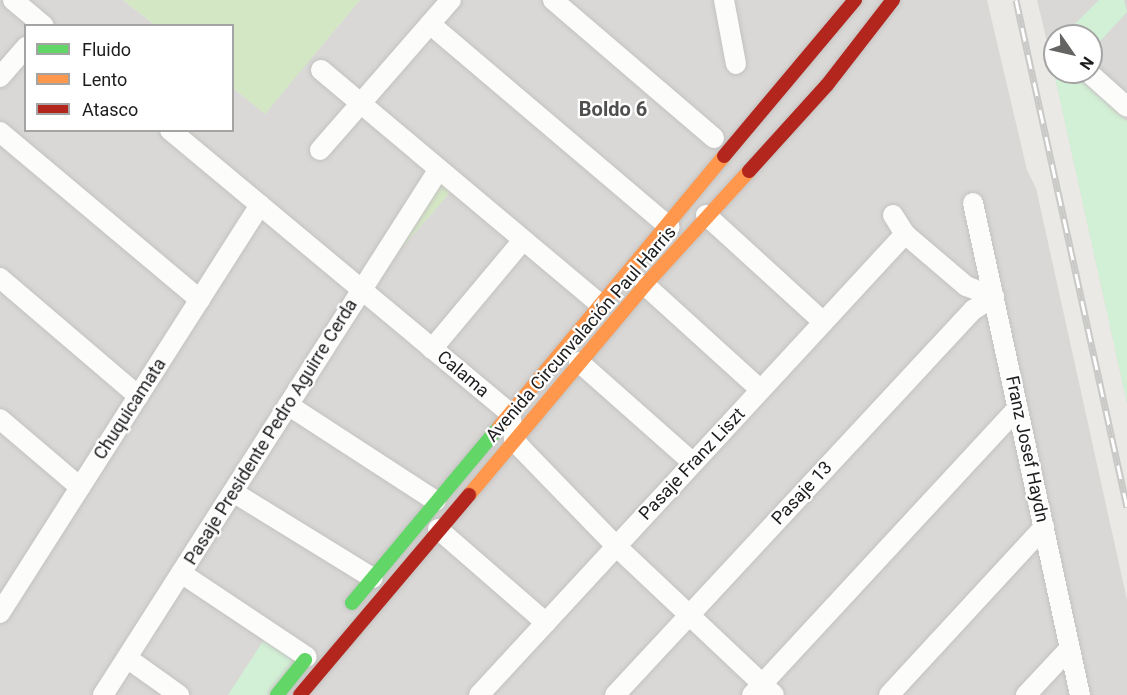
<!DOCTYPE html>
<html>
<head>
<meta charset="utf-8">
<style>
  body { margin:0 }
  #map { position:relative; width:1127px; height:695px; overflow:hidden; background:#eae9e5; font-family:Roboto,sans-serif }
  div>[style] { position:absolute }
  .residential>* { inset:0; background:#d9d8d6 }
  .grass>* { inset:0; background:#d4e7c4 }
  .park>* { inset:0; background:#d2f0d5 }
  .roads { filter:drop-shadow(0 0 2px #c3c2c1) drop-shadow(0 0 2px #c3c2c1) }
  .street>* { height:20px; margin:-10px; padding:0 10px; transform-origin:10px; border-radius:10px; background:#fcfcfb }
  .fast>* { height:14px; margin:-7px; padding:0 7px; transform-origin:7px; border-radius:7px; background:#63d668 }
  .slow>* { height:14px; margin:-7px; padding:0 7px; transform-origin:7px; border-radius:7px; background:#ff974d }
  .jam>* { height:14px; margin:-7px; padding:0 7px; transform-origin:7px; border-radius:7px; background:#b3261e }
  .rail>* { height:7px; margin-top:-3.5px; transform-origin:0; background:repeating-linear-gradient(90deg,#fff 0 14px,#c9c9c8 0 28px); box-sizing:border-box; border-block:2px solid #c9c9c8 }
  span { translate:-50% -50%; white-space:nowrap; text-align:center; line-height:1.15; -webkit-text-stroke:4.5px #fff; paint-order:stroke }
  .street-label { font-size:18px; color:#1c1c1c }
  .neighbourhood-label { font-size:20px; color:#4f4f4f; font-weight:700 }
  .legend { position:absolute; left:24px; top:24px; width:210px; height:108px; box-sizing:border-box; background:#fff; border:2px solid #a4a4a4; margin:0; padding:8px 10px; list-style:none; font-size:18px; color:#1c1c1c }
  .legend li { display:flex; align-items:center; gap:12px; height:30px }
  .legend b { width:30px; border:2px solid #a4a4a4 }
  .north { position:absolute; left:1043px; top:24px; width:60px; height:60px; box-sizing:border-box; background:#fff; border:2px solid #a4a4a4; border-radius:50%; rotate:124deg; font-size:16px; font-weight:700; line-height:24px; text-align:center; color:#1c1c1c }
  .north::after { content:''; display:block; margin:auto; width:21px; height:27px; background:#646462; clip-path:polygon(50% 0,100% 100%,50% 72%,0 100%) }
</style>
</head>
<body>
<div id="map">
  <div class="residential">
    <i style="clip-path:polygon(0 0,123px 0,155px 25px,26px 26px,26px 130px,232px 130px,233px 88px,265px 113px,360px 0,987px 0,1027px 170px,1036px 188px,1127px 600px,1127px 695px,0 695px)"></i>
    <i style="clip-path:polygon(evenodd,1037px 0,1127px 0,1127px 403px,1049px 50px,1037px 0,1055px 36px,1091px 36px,1091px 72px,1055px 72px,1055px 36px)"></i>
  </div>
  <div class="grass">
    <i style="clip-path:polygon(123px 0,360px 0,265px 114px,233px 88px,232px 26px,155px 25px)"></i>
    <i style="clip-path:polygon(443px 180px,453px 189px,396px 255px)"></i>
  </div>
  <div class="park">
    <i style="clip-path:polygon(1099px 0,1124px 0,1127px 12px,1091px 51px,1091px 36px,1063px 36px)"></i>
    <i style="clip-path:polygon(1055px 44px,1055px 72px,1072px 72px,1127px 121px,1127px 403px,1049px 50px)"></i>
    <i style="clip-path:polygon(267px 635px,301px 657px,269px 695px,228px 695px)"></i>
  </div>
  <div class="roads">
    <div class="street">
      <i style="left:13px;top:0;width:40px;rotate:40deg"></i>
      <i style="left:553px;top:0;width:212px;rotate:40.6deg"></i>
      <i style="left:724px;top:0;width:65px;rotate:79.4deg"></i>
      <i style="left:430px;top:24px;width:314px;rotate:40.3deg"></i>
      <i style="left:321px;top:70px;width:366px;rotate:40deg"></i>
      <i style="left:1088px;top:72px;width:52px;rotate:41.9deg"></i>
      <i style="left:0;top:77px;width:40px;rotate:-49deg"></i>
      <i style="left:170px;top:130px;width:442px;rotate:39.8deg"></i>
      <i style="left:510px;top:413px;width:26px;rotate:81deg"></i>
      <i style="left:514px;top:439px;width:11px;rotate:52deg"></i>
      <i style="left:521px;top:448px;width:136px;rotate:45.9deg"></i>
      <i style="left:616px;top:546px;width:217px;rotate:43.3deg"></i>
      <i style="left:0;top:132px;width:261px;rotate:40deg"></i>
      <i style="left:320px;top:150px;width:199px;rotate:-48.9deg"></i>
      <i style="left:973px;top:203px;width:504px;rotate:77.73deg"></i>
      <i style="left:706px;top:215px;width:159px;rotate:42.4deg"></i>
      <i style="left:893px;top:215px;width:22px;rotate:58deg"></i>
      <i style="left:905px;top:234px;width:80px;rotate:40.4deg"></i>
      <i style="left:966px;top:286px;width:30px;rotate:21deg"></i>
      <i style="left:0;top:278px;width:182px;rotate:40.5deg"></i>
      <i style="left:645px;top:285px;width:156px;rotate:42.2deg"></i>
      <i style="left:432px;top:349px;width:142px;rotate:-50.1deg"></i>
      <i style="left:579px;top:362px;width:152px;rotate:41.5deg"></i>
      <i style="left:288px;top:405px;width:176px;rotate:33deg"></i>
      <i style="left:0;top:419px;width:105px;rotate:40.4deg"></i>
      <i style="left:233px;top:492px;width:164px;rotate:31.6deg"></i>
      <i style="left:438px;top:529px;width:143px;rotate:41deg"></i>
      <i style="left:181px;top:573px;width:151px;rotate:33.7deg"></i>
      <i style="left:0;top:613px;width:484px;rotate:-57.5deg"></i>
      <i style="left:127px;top:658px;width:64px;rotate:35.4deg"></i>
      <i style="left:103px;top:695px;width:624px;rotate:-57.43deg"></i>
      <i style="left:479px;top:695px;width:628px;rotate:-47.26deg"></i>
      <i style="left:615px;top:695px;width:526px;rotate:-47.08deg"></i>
      <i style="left:973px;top:310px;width:25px;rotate:-32deg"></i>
      <i style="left:752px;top:695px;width:391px;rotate:-47.2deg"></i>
      <i style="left:889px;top:695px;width:229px;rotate:-47.3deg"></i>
      <i style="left:1026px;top:695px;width:64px;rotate:-46.9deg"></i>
    </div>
    <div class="fast">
      <i style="left:352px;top:603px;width:229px;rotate:-50.1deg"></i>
      <i style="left:277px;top:695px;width:45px;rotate:-51.3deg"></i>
    </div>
    <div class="slow">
      <i style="left:499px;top:427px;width:352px;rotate:-50.3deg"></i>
      <i style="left:469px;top:495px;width:274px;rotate:-50deg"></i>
      <i style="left:645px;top:285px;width:154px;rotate:-47.6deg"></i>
    </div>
    <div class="jam">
      <i style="left:724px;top:156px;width:204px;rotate:-50deg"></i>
      <i style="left:749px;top:171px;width:116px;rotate:-47.8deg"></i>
      <i style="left:827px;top:85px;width:108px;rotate:-52.2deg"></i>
      <i style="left:300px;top:695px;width:262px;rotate:-49.8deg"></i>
    </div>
  </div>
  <div class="rail">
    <i style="left:1016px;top:0;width:519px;rotate:77.65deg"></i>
  </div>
  <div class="street-label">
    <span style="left:581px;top:334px;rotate:-49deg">Avenida Circunvalación Paul Harris</span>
    <span style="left:463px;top:374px;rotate:40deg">Calama</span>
    <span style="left:130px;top:409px;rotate:-57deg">Chuquicamata</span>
    <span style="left:271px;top:432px;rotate:-58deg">Pasaje Presidente Pedro Aguirre Cerda</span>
    <span style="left:1027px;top:449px;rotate:78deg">Franz Josef Haydn</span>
    <span style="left:692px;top:464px;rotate:-47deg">Pasaje Franz Liszt</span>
    <span style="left:802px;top:493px;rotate:-47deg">Pasaje 13</span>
  </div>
  <div class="neighbourhood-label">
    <span style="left:613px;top:109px">Boldo 6</span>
  </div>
  <ul class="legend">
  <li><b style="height:8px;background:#63d668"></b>Fluido</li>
  <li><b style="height:8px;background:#ff974d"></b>Lento</li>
  <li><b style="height:8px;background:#b3261e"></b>Atasco</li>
  </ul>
  <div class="north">N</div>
</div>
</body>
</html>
